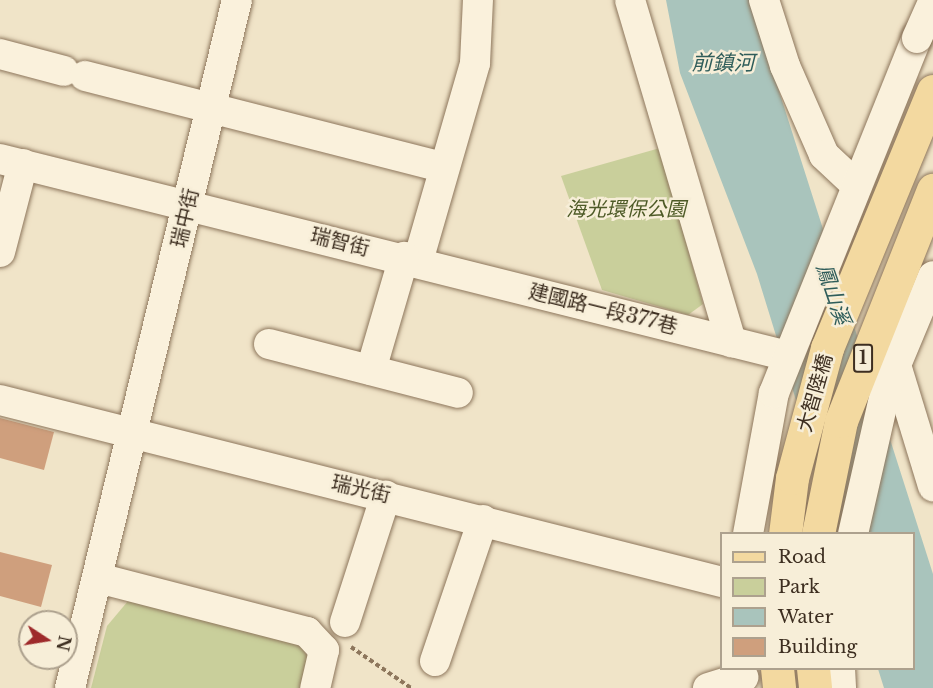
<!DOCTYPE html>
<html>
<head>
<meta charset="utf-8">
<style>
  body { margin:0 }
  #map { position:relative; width:933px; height:688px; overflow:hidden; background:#f0e4c8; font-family:"Libre Baskerville","Noto Sans TC",serif }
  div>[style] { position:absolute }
  .green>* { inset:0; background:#c9cf9b }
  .water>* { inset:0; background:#a9c4bc }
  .building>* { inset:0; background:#cf9f7d }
  .path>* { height:4px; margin-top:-2px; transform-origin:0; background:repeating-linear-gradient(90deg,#8d765c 0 4.5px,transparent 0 7.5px) }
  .roads { filter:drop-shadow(0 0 2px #8d765c) drop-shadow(0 0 2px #8d765c) }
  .minor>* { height:30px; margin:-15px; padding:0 15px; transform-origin:15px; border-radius:15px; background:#faf1dc }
  .major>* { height:33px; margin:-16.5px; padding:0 16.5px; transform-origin:16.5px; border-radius:16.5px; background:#f3d9a0 }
  .rail>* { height:4.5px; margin-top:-2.25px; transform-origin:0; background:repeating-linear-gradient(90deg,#3d2e20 0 10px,transparent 0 20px) }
  .bridges { filter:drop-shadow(0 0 2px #8d765c) drop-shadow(0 0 2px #8d765c) }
  .minor-bridge>* { height:30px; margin:-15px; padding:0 15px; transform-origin:15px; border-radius:15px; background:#faf1dc }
  span { translate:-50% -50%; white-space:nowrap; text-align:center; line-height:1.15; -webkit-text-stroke:5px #f7eed8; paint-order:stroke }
  .shield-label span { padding:2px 4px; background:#f7eed8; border:2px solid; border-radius:4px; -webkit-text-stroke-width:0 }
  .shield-label { font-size:18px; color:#3d2e20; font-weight:700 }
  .park-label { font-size:20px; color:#4d5a26; font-style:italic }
  .street-label { font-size:20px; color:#3d2e20 }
  .water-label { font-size:21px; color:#2f5d5a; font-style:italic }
  .legend { position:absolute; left:720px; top:532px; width:195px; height:138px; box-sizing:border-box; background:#f7eed8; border:2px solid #ada18e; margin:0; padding:8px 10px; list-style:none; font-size:18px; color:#3d2e20 }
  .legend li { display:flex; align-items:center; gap:12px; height:30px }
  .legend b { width:30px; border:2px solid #ada18e }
  .north { position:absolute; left:18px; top:610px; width:60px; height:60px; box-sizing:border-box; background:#f7eed8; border:2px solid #ada18e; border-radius:50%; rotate:102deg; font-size:16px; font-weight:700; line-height:24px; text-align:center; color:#3d2e20 }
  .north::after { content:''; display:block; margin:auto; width:21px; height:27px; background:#9e2a2b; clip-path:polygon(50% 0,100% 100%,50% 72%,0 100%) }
</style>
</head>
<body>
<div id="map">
  <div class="green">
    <i style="clip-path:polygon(660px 148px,703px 304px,688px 315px,602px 290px,561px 176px)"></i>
    <i style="clip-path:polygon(128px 601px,299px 643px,311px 662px,304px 688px,91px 688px,107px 626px)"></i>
  </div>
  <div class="water">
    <i style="clip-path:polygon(666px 0,750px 0,933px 574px,933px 688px,884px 688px,878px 669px,914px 668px,914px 534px,837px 533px,757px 274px,680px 73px)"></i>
  </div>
  <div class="building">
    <i style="clip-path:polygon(0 418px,54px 432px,44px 470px,0 458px)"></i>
    <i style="clip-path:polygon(0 552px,52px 565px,41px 607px,0 596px)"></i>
  </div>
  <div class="path">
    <i style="left:351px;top:647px;width:73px;rotate:34.3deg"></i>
  </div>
  <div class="roads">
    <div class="minor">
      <i style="left:630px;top:0;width:357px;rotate:73.5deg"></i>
      <i style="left:764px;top:0;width:69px;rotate:72.3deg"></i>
      <i style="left:785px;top:66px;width:97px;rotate:66.3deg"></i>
      <i style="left:824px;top:155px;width:45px;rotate:43.2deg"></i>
      <i style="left:0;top:54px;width:66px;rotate:14.9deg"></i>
      <i style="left:85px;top:76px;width:368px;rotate:14.3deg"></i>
      <i style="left:0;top:159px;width:812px;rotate:14.04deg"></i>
      <i style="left:0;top:252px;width:91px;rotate:-75.4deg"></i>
      <i style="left:418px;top:261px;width:206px;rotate:-73.9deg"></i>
      <i style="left:475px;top:63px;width:63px;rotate:-87.3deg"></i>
      <i style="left:269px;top:344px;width:195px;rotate:14.5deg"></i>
      <i style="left:896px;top:365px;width:127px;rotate:73deg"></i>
      <i style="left:371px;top:370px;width:118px;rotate:-73.7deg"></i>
      <i style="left:0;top:400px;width:745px;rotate:14.15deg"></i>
      <i style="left:748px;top:534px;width:143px;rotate:-79.6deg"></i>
      <i style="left:774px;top:393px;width:383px;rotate:-68.1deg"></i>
      <i style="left:853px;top:534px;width:149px;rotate:-77.2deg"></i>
      <i style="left:886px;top:389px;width:122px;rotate:-67.4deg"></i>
      <i style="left:98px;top:578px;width:216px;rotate:14.5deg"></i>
      <i style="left:307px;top:632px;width:25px;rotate:47deg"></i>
      <i style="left:324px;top:650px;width:39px;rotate:103deg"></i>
      <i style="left:345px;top:622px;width:133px;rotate:-72.1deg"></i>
      <i style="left:435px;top:661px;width:149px;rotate:-71.2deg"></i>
      <i style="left:840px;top:668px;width:20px;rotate:87deg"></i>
      <i style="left:70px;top:688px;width:708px;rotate:-76.36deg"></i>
      <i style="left:708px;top:688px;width:37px;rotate:-17deg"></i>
    </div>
    <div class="major">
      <i style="left:785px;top:534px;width:56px;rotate:-82.9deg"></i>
      <i style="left:792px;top:478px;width:135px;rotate:-74.9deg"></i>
      <i style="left:827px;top:348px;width:278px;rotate:-67.6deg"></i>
      <i style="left:818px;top:534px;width:115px;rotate:-78.5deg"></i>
      <i style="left:841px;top:421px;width:249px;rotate:-68.3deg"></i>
      <i style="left:777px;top:668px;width:20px;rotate:84deg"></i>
      <i style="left:813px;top:668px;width:20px;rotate:84deg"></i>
    </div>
  </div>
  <div class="rail">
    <i style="left:923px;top:0;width:23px;rotate:65deg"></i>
  </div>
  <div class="bridges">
    <div class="minor-bridge">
      <i style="left:917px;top:38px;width:39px;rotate:-66deg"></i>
    </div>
  </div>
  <div class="shield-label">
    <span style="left:863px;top:358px">1</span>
  </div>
  <div class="park-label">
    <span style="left:626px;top:209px">海光環保公園</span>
  </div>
  <div class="street-label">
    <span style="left:185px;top:218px;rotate:-77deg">瑞中街</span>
    <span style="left:340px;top:242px;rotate:14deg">瑞智街</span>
    <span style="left:603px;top:309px;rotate:14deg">建國路一段377巷</span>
    <span style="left:815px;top:393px;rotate:-74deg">大智陸橋</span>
    <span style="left:361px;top:489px;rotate:13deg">瑞光街</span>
  </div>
  <div class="water-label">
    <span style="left:723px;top:63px">前鎮河</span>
    <span style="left:833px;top:294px;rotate:71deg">鳳山溪</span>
  </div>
  <ul class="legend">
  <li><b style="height:8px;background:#f3d9a0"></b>Road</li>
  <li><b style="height:16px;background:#c9cf9b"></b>Park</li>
  <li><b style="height:16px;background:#a9c4bc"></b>Water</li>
  <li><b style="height:16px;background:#cf9f7d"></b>Building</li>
  </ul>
  <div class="north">N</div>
</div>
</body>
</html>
